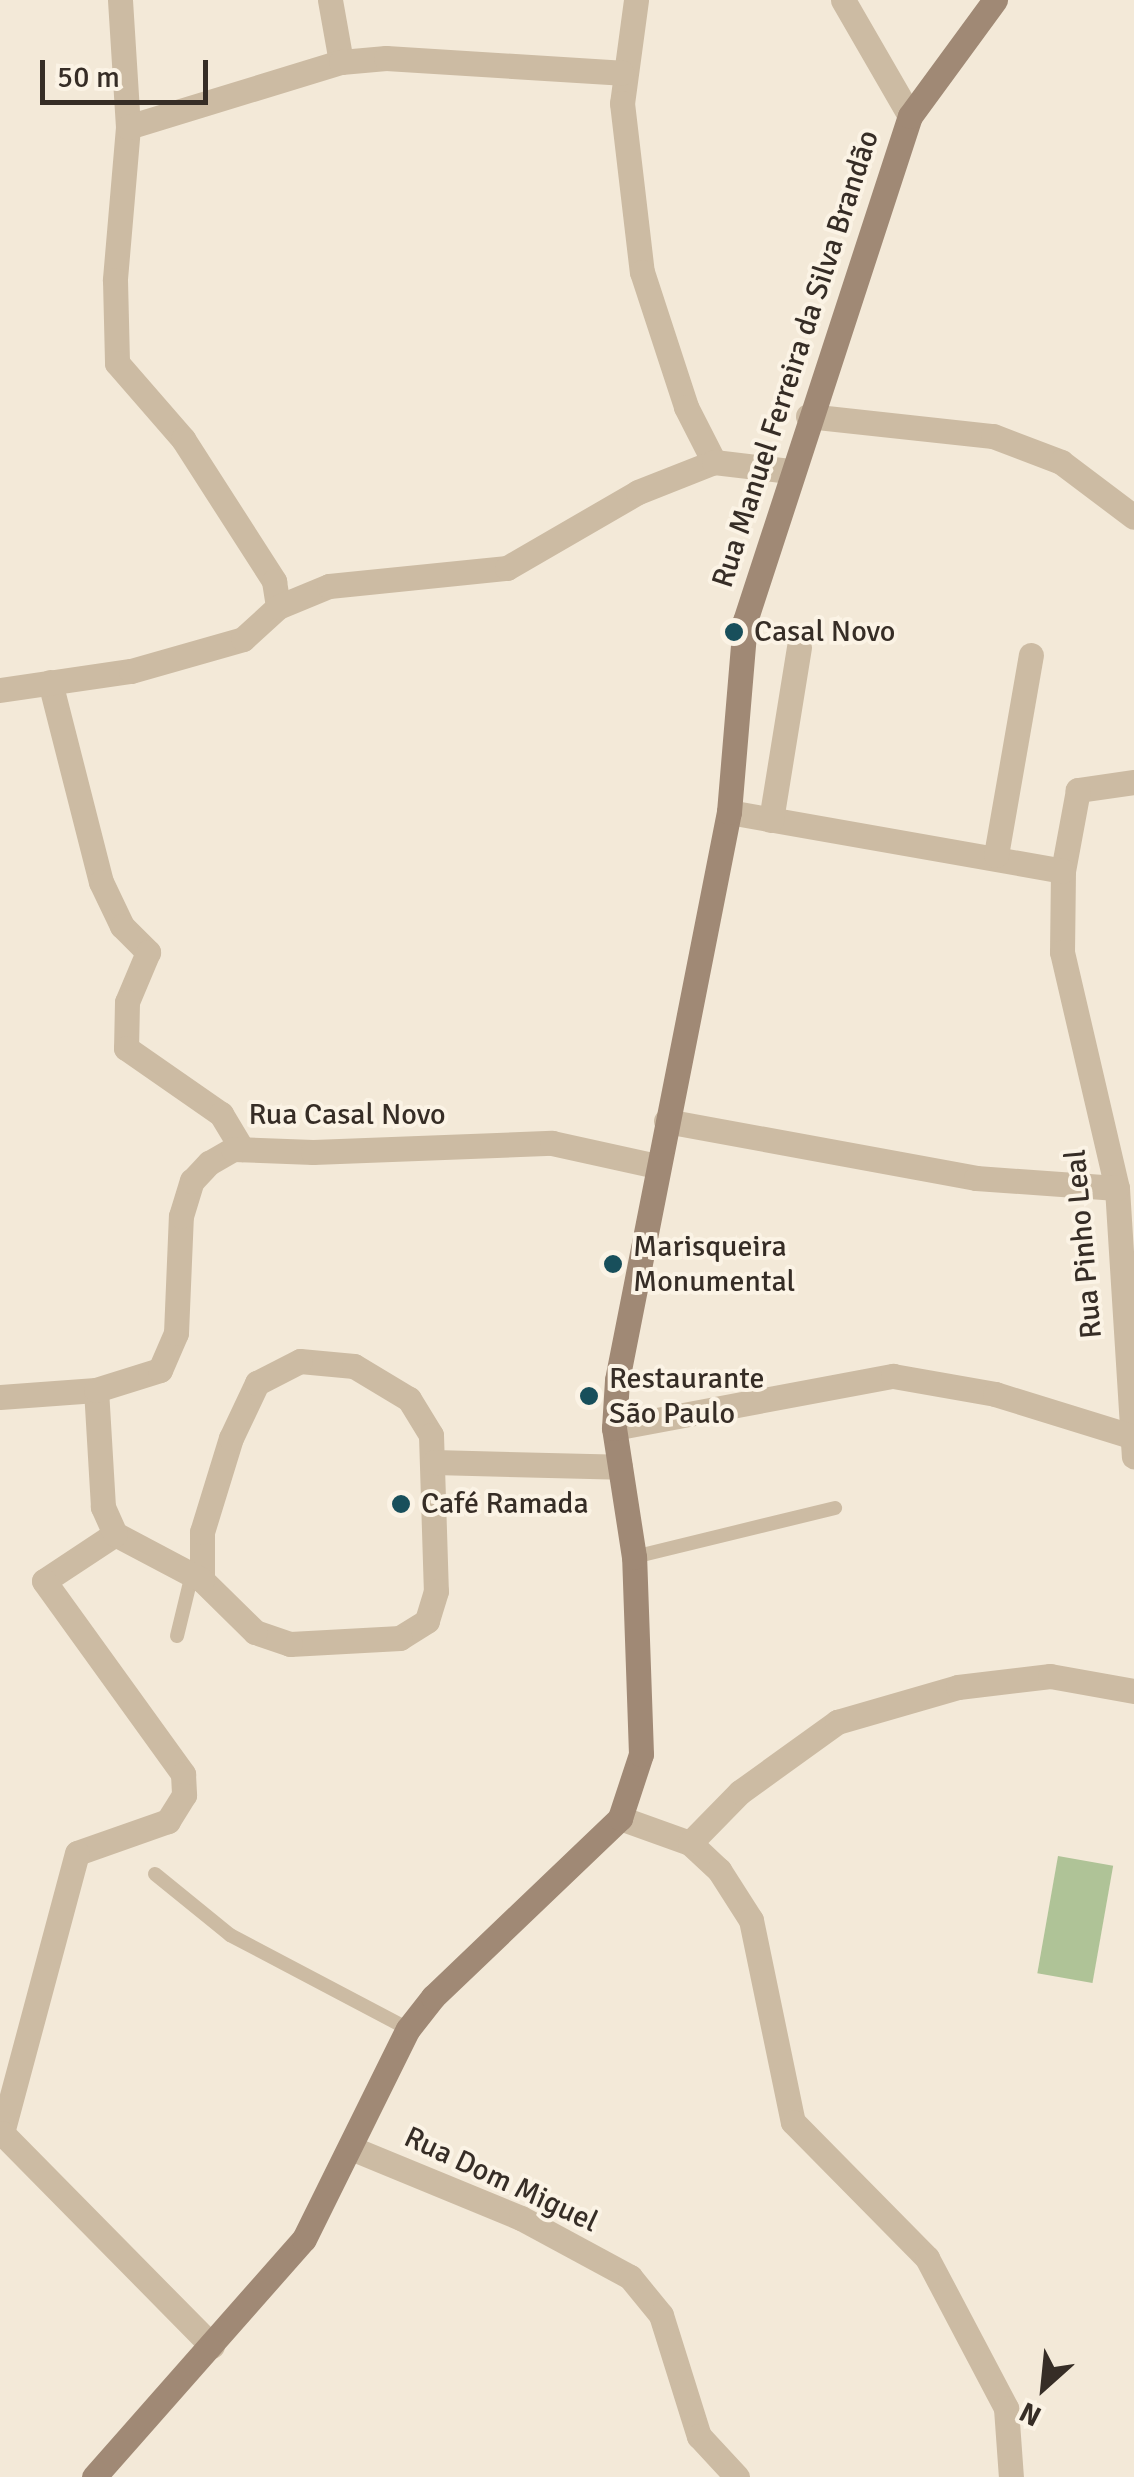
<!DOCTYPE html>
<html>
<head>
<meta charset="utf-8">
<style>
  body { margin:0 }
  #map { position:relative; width:1134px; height:2477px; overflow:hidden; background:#f3e9d8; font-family:Signika,sans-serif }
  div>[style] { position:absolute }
  .green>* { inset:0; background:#afc397; transform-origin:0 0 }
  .lane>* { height:14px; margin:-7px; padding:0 7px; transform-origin:7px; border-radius:7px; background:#ccbba3 }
  .street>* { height:25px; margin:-12.5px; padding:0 12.5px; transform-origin:12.5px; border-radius:12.5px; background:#ccbba3 }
  .secondary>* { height:25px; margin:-12.5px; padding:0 12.5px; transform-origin:12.5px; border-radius:12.5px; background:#a08975 }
  .dots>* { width:28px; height:28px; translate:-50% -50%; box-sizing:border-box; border:5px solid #fbf3e5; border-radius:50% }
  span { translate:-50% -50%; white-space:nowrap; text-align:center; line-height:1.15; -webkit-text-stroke:8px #fbf3e5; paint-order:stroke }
  .street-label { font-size:30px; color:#362d26 }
  .poi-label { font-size:30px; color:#362d26 }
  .left { translate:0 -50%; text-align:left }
  .north { position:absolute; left:994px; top:2337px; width:100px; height:100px; -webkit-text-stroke:8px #fbf3e5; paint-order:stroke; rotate:207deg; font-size:28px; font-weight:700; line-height:40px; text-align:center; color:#362d26 }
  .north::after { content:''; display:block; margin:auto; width:35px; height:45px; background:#362d26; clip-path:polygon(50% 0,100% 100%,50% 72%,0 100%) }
  .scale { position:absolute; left:40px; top:60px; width:168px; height:45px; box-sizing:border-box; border:5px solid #362d26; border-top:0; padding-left:12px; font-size:30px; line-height:35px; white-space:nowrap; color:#362d26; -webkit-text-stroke:8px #fbf3e5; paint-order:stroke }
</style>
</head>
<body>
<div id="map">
  <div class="green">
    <i style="left:1058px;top:1856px;width:56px;height:119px;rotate:10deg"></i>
  </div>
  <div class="lane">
    <i style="left:634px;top:1557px;width:207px;rotate:-13.7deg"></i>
    <i style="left:177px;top:1636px;width:64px;rotate:-76.4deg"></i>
    <i style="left:155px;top:1874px;width:97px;rotate:39.1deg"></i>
    <i style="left:230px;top:1935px;width:201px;rotate:27.8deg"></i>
  </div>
  <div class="street">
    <i style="left:120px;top:0;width:127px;rotate:86.4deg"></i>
    <i style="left:128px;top:127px;width:154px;rotate:94.9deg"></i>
    <i style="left:115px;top:280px;width:83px;rotate:88.6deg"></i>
    <i style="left:117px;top:363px;width:101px;rotate:49deg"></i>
    <i style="left:183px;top:439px;width:169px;rotate:57.3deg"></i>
    <i style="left:274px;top:581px;width:26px;rotate:81deg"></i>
    <i style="left:330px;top:0;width:63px;rotate:79.9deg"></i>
    <i style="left:636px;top:0;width:104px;rotate:97.7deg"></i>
    <i style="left:622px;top:103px;width:170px;rotate:83.3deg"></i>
    <i style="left:642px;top:272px;width:142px;rotate:71.9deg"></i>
    <i style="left:686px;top:407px;width:62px;rotate:63deg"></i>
    <i style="left:843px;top:0;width:134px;rotate:60deg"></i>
    <i style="left:128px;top:127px;width:223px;rotate:-17deg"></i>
    <i style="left:341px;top:62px;width:45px;rotate:-5.1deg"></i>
    <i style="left:386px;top:58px;width:236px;rotate:3.6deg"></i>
    <i style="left:808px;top:416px;width:186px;rotate:6.2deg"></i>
    <i style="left:993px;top:436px;width:73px;rotate:20.9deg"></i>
    <i style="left:1061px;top:462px;width:91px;rotate:37deg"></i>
    <i style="left:50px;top:682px;width:206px;rotate:75.7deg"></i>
    <i style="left:101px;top:882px;width:49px;rotate:64.5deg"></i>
    <i style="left:122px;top:926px;width:37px;rotate:45deg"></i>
    <i style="left:148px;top:952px;width:54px;rotate:112.8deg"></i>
    <i style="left:127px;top:1002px;width:46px;rotate:91.2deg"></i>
    <i style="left:126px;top:1048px;width:116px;rotate:34.8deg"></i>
    <i style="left:221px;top:1114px;width:41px;rotate:59deg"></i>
    <i style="left:0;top:690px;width:132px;rotate:-8.3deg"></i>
    <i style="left:131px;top:671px;width:116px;rotate:-15.9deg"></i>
    <i style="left:243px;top:639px;width:47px;rotate:-42.4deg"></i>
    <i style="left:278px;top:607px;width:55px;rotate:-22.4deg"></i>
    <i style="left:329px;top:586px;width:179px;rotate:-5.8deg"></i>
    <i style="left:507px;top:568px;width:151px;rotate:-30.1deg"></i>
    <i style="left:638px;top:492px;width:82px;rotate:-21.5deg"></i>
    <i style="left:714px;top:462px;width:76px;rotate:6.8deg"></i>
    <i style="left:1134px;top:782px;width:57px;rotate:171.9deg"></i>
    <i style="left:1078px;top:790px;width:82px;rotate:100.5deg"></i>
    <i style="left:1063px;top:871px;width:81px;rotate:90.7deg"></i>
    <i style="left:1062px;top:952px;width:242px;rotate:76.9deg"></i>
    <i style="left:1117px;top:1188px;width:269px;rotate:86.4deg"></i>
    <i style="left:729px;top:812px;width:339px;rotate:10deg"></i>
    <i style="left:771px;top:820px;width:175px;rotate:-80.8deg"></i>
    <i style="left:996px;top:855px;width:203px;rotate:-80.1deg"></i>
    <i style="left:666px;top:1121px;width:315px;rotate:10.4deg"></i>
    <i style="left:976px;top:1178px;width:141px;rotate:4.1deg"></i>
    <i style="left:300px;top:1361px;width:54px;rotate:5.3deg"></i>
    <i style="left:354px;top:1366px;width:64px;rotate:31deg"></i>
    <i style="left:409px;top:1399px;width:42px;rotate:58.6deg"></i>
    <i style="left:431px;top:1435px;width:156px;rotate:88.2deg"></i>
    <i style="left:436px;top:1591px;width:31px;rotate:107deg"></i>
    <i style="left:427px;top:1621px;width:32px;rotate:148deg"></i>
    <i style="left:400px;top:1638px;width:110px;rotate:176.9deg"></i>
    <i style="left:290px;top:1644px;width:37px;rotate:-161deg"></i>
    <i style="left:255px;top:1632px;width:74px;rotate:-135.5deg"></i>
    <i style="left:202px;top:1580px;width:48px;rotate:-90deg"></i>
    <i style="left:202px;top:1532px;width:98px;rotate:-72.9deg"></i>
    <i style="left:231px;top:1438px;width:61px;rotate:-64.7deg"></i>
    <i style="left:257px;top:1383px;width:48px;rotate:-27.1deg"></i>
    <i style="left:0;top:1397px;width:96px;rotate:-4.2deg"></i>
    <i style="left:614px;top:1428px;width:284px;rotate:-10.6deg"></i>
    <i style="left:893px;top:1376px;width:104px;rotate:10deg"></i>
    <i style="left:995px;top:1394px;width:142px;rotate:17.2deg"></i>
    <i style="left:434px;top:1462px;width:186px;rotate:1.5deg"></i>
    <i style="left:115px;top:1534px;width:85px;rotate:146.5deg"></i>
    <i style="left:44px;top:1581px;width:238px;rotate:54.2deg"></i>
    <i style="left:183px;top:1774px;width:21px;rotate:87deg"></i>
    <i style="left:184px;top:1795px;width:31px;rotate:122deg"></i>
    <i style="left:168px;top:1821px;width:96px;rotate:160.6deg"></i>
    <i style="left:77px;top:1853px;width:290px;rotate:105deg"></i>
    <i style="left:2px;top:2133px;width:299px;rotate:45.4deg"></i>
    <i style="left:202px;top:1580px;width:98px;rotate:-152.1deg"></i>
    <i style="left:115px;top:1534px;width:30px;rotate:-114deg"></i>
    <i style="left:103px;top:1507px;width:117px;rotate:-93.4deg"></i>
    <i style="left:96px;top:1390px;width:67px;rotate:-17.4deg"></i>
    <i style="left:160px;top:1370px;width:40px;rotate:-66.6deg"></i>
    <i style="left:176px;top:1333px;width:117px;rotate:-87.6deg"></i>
    <i style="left:181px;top:1216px;width:37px;rotate:-73deg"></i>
    <i style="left:192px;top:1181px;width:25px;rotate:-47deg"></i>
    <i style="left:209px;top:1163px;width:28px;rotate:-30deg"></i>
    <i style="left:233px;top:1149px;width:80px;rotate:2.1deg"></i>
    <i style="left:313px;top:1152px;width:239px;rotate:-2.2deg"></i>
    <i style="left:552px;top:1143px;width:107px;rotate:12.4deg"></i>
    <i style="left:620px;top:1818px;width:74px;rotate:19.7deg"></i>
    <i style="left:690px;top:1843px;width:40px;rotate:43deg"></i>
    <i style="left:719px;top:1870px;width:59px;rotate:57.4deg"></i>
    <i style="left:751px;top:1920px;width:206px;rotate:78.3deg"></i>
    <i style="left:793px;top:2122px;width:191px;rotate:45.4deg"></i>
    <i style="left:927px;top:2258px;width:170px;rotate:62.2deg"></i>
    <i style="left:1006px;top:2408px;width:69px;rotate:85.9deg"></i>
    <i style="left:690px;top:1843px;width:71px;rotate:-45.6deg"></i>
    <i style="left:740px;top:1792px;width:120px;rotate:-35.8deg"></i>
    <i style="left:837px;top:1722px;width:126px;rotate:-16.1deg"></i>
    <i style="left:958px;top:1687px;width:93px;rotate:-6.8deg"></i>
    <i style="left:1050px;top:1676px;width:85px;rotate:10.1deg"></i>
    <i style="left:351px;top:2148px;width:184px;rotate:22.4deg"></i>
    <i style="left:521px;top:2218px;width:124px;rotate:28.4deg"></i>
    <i style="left:630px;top:2277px;width:49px;rotate:50.8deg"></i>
    <i style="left:661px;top:2315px;width:127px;rotate:72.6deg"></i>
    <i style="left:699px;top:2436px;width:56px;rotate:47.2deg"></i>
  </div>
  <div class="secondary">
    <i style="left:94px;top:2477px;width:317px;rotate:-48.6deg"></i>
    <i style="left:304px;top:2239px;width:234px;rotate:-63.7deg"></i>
    <i style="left:408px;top:2029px;width:41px;rotate:-52deg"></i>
    <i style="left:433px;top:1997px;width:259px;rotate:-43.7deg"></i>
    <i style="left:620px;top:1818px;width:67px;rotate:-71.8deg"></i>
    <i style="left:641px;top:1754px;width:197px;rotate:-92deg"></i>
    <i style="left:634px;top:1557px;width:131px;rotate:-98.8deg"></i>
    <i style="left:614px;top:1428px;width:48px;rotate:-86.4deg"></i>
    <i style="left:617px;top:1380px;width:579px;rotate:-78.85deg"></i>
    <i style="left:729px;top:812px;width:192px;rotate:-85.2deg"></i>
    <i style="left:745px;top:621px;width:531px;rotate:-71.91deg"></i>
    <i style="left:910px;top:116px;width:144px;rotate:-53.8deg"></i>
  </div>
  <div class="dots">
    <i style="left:734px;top:632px;background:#184f5b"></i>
    <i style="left:613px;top:1264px;background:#184f5b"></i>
    <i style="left:589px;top:1396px;background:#184f5b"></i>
    <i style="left:401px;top:1504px;background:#184f5b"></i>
  </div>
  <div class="street-label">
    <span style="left:796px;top:359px;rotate:-72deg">Rua Manuel Ferreira da Silva Brandão</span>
    <span style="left:347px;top:1115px">Rua Casal Novo</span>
    <span style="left:1084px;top:1244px;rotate:-95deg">Rua Pinho Leal</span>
    <span style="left:501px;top:2180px;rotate:25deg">Rua Dom Miguel</span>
  </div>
  <div class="poi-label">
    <span class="left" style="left:754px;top:632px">Casal Novo</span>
    <span class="left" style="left:633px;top:1264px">Marisqueira<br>Monumental</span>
    <span class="left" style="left:609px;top:1396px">Restaurante<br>São Paulo</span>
    <span class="left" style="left:421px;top:1504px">Café Ramada</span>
  </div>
  <div class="north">N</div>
  <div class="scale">50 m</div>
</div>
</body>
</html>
